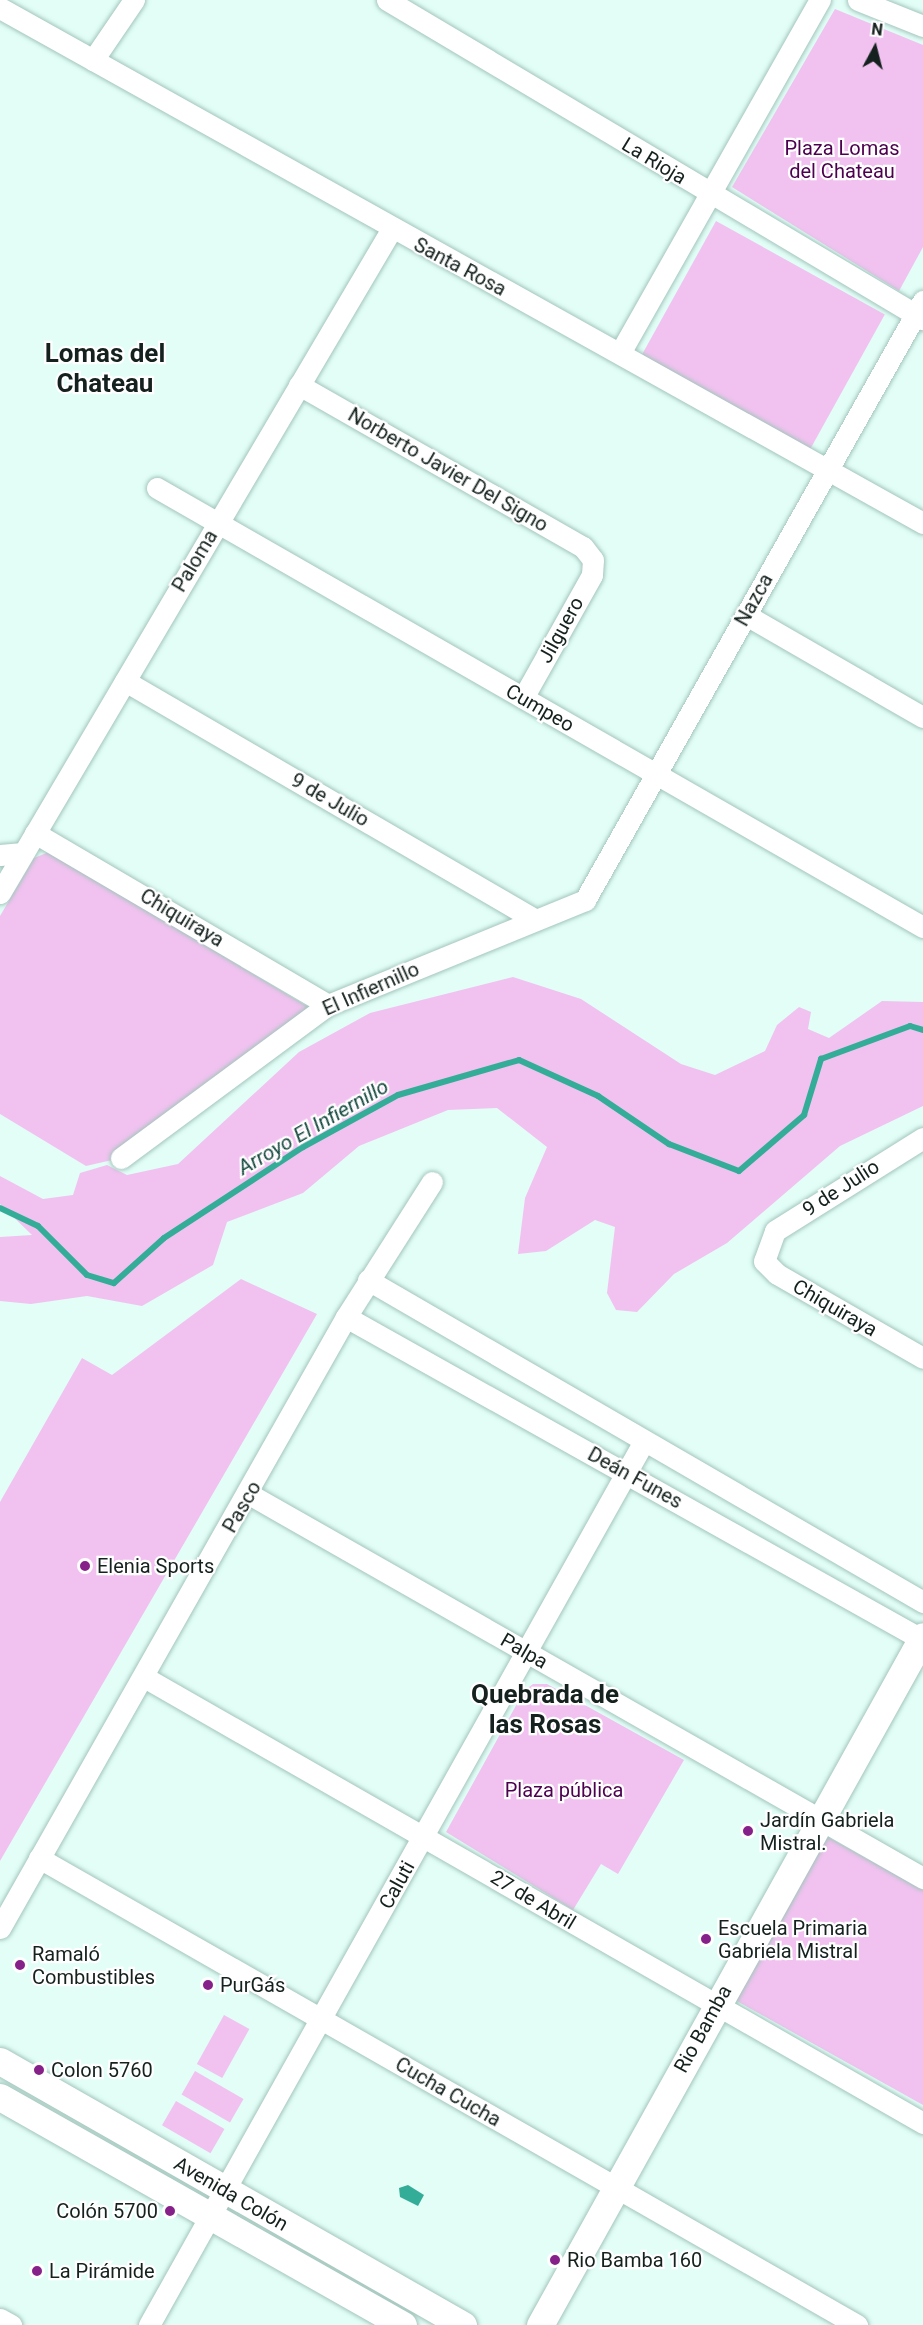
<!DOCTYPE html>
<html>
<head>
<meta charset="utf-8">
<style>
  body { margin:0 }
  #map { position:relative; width:923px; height:2325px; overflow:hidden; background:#e2fef7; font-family:Roboto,sans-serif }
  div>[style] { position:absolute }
  .green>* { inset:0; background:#f1c2f0; transform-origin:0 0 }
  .water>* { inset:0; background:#34ad98 }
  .stream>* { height:6px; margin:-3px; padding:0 3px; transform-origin:3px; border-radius:3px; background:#34ad98 }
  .roads { filter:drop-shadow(0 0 2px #a3c5bc) drop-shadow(0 0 2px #a3c5bc) }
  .minor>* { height:21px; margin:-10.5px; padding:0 10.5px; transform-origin:10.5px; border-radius:10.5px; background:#fff }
  .major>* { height:27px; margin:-13.5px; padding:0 13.5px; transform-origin:13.5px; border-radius:13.5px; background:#fff }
  .dots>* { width:16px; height:16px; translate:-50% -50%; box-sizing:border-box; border:3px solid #fff; border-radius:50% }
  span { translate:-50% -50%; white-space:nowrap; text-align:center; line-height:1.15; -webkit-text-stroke:4.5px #fff; paint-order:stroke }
  .park-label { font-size:20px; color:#4d004f }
  .street-label { font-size:20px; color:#14211e }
  .poi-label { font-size:20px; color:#14211e }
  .left { translate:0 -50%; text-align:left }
  .right { translate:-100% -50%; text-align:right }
  .water-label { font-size:21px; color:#16493f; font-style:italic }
  .district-label { font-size:26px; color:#14211e; font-weight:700 }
  .north { position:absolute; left:845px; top:18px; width:60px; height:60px; -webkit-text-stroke:4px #fff; paint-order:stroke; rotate:7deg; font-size:16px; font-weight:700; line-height:24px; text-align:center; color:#14211e }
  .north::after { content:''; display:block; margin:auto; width:21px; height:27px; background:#14211e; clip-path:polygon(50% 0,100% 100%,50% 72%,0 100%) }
</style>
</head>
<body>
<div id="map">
  <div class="green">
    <i style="clip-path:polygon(835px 9px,923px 45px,923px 247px,899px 291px,732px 187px)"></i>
    <i style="left:716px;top:221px;width:193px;height:154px;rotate:29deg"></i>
    <i style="clip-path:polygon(49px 852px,310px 1008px,112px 1160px,86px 1166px,0 1114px,0 916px,34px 858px)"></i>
    <i style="clip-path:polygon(513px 977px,581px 999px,681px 1064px,715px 1075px,765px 1051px,777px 1025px,799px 1007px,811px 1012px,808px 1029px,829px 1038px,882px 1001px,923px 1002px,923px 1106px,840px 1146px,727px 1243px,674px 1274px,637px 1312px,616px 1310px,607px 1293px,615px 1227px,595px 1220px,546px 1251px,518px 1254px,525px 1198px,547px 1147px,497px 1108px,448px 1110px,359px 1146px,303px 1193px,227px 1222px,213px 1265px,142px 1306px,87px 1296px,31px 1304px,0 1301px,0 1237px,32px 1235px,0 1204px,0 1176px,43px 1199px,73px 1195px,80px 1173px,107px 1165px,127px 1175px,178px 1164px,299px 1052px,370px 1013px)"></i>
    <i style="clip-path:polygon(241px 1279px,317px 1314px,0 1861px,0 1502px,82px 1358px,112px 1375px)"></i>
    <i style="clip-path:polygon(533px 1684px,547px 1684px,684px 1760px,618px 1874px,601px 1864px,573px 1910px,446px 1832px,524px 1691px)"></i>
    <i style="clip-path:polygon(826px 1836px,923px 1890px,923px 2105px,735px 2000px)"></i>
    <i style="left:224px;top:2015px;width:29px;height:56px;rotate:29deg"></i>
    <i style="left:195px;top:2071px;width:56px;height:27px;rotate:30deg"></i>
    <i style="left:176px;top:2101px;width:56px;height:28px;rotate:30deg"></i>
  </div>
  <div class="water">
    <i style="clip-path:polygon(408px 2185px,424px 2195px,418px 2206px,400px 2197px,399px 2188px)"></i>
  </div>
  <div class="stream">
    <i style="left:0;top:1208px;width:42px;rotate:25.3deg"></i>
    <i style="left:38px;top:1226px;width:69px;rotate:45deg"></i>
    <i style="left:87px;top:1275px;width:28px;rotate:17deg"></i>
    <i style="left:114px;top:1283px;width:67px;rotate:-42deg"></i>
    <i style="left:164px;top:1238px;width:166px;rotate:-33.2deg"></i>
    <i style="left:303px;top:1147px;width:108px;rotate:-28.7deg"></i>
    <i style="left:398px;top:1095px;width:126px;rotate:-16.1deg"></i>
    <i style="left:519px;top:1060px;width:87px;rotate:24.5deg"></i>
    <i style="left:598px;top:1096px;width:86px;rotate:34.1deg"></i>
    <i style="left:669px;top:1144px;width:75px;rotate:21.1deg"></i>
    <i style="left:739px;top:1171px;width:86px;rotate:-40.7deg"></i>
    <i style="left:804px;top:1115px;width:59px;rotate:-73.1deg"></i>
    <i style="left:821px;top:1059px;width:95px;rotate:-20.3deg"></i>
    <i style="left:910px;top:1026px;width:14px;rotate:17deg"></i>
  </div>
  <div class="roads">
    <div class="minor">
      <i style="left:387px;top:0;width:624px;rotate:30.76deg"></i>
      <i style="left:858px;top:0;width:70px;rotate:21.8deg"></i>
      <i style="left:0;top:8px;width:1057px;rotate:29.16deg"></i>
      <i style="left:93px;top:60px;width:73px;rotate:-55.7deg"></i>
      <i style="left:620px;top:353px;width:406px;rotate:-60.5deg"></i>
      <i style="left:299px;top:385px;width:327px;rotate:29.7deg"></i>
      <i style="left:583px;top:547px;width:16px;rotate:52deg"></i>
      <i style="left:593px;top:560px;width:15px;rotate:94deg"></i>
      <i style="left:592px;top:575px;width:141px;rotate:119.3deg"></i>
      <i style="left:157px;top:488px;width:883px;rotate:29.82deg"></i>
      <i style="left:746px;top:615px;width:204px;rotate:30deg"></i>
      <i style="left:125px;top:681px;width:475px;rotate:30.2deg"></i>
      <i style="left:35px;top:833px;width:340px;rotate:30.4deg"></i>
      <i style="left:0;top:855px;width:23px;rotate:-5deg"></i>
      <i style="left:0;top:893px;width:770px;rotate:-59.47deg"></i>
      <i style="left:923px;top:1138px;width:175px;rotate:147.9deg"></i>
      <i style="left:775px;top:1231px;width:32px;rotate:110deg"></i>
      <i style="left:764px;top:1261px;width:18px;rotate:45deg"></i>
      <i style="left:777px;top:1274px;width:168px;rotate:29.9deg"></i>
      <i style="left:121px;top:1158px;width:257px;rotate:-36.5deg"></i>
      <i style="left:328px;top:1005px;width:278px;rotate:-22.2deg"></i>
      <i style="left:585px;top:900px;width:688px;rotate:-60.57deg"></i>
      <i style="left:368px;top:1280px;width:642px;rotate:30.12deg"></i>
      <i style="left:346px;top:1317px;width:661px;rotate:29.24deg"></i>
      <i style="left:249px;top:1494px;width:776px;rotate:29.67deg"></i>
      <i style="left:144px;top:1677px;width:898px;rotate:29.79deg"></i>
      <i style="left:39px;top:1858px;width:942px;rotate:29.72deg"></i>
      <i style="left:0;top:1928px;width:702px;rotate:-60.48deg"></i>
      <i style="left:346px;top:1317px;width:160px;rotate:-57.5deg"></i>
      <i style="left:0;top:2319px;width:13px;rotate:29deg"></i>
      <i style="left:149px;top:2325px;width:1011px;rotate:-60.75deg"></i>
    </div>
    <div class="major">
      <i style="left:0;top:2061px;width:533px;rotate:29.69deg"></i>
      <i style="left:0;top:2097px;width:463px;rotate:29.5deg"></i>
      <i style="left:540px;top:2325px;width:788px;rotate:-60.93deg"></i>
    </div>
  </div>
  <div class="dots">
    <i style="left:85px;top:1566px;background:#862189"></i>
    <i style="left:748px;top:1831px;background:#862189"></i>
    <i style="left:706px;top:1939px;background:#862189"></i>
    <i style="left:20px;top:1965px;background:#862189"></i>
    <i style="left:208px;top:1985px;background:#862189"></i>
    <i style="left:39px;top:2070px;background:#862189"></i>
    <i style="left:170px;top:2211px;background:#862189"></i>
    <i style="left:555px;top:2260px;background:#862189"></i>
    <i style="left:37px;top:2271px;background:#862189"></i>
  </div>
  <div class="park-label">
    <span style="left:842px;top:160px">Plaza Lomas<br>del Chateau</span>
    <span style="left:564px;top:1790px">Plaza pública</span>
  </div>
  <div class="street-label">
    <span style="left:654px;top:161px;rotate:31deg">La Rioja</span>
    <span style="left:460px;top:267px;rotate:28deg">Santa Rosa</span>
    <span style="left:448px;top:470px;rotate:30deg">Norberto Javier Del Signo</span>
    <span style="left:195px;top:561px;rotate:-59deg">Paloma</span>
    <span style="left:754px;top:600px;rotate:-61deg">Nazca</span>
    <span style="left:561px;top:630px;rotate:-61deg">Jilguero</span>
    <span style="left:540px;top:708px;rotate:30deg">Cumpeo</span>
    <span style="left:330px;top:800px;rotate:30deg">9 de Julio</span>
    <span style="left:182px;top:918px;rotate:31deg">Chiquiraya</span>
    <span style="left:371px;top:989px;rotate:-24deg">El Infiernillo</span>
    <span style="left:841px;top:1188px;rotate:-33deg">9 de Julio</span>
    <span style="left:835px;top:1308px;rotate:30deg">Chiquiraya</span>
    <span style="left:635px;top:1478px;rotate:29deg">Deán Funes</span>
    <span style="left:242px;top:1507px;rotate:-60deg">Pasco</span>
    <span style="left:524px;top:1651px;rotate:30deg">Palpa</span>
    <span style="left:397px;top:1885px;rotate:-61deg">Caluti</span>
    <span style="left:533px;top:1900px;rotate:31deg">27 de Abril</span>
    <span style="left:703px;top:2029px;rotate:-61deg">Rio Bamba</span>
    <span style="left:448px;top:2092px;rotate:30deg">Cucha Cucha</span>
    <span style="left:231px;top:2194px;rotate:30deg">Avenida Colón</span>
  </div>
  <div class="poi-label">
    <span class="left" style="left:97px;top:1566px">Elenia Sports</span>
    <span class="left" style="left:760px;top:1832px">Jardín Gabriela<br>Mistral.</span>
    <span class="left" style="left:718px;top:1940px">Escuela Primaria<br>Gabriela Mistral</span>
    <span class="left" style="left:32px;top:1966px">Ramaló<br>Combustibles</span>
    <span class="left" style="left:220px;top:1985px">PurGás</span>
    <span class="left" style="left:51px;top:2070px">Colon 5760</span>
    <span class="right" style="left:158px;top:2211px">Colón 5700</span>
    <span class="left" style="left:567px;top:2260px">Rio Bamba 160</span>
    <span class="left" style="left:49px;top:2271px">La Pirámide</span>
  </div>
  <div class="water-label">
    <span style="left:313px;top:1127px;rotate:-30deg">Arroyo El Infiernillo</span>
  </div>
  <div class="district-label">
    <span style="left:105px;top:369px">Lomas del<br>Chateau</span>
    <span style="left:545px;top:1710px">Quebrada de<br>las Rosas</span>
  </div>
  <div class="north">N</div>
</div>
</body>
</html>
